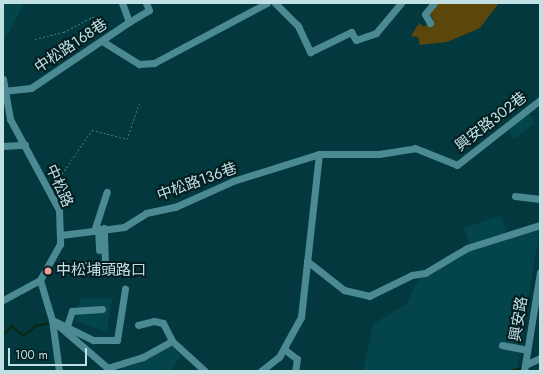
<!DOCTYPE html>
<html>
<head>
<meta charset="utf-8">
<style>
  body { margin:0 }
  #map { position:relative; width:543px; height:374px; overflow:hidden; background:#02383e; font-family:Jost,"Noto Sans TC",sans-serif }
  div>[style] { position:absolute }
  .built>* { inset:0; background:#04444b }
  .green>* { inset:0; background:#5b460b }
  .stream>* { height:1.5px; margin:-0.75px; padding:0 0.75px; transform-origin:0.75px; border-radius:0.75px; background:#07280d }
  .path>* { height:1px; margin-top:-0.5px; transform-origin:0; background:repeating-linear-gradient(90deg,#447277 0 2px,transparent 0 4px) }
  .minor>* { height:7px; margin:-3.5px; padding:0 3.5px; transform-origin:3.5px; border-radius:3.5px; background:#4c8a93 }
  .dots>* { width:11px; height:11px; translate:-50% -50%; box-sizing:border-box; border:2px solid #031d20; border-radius:50% }
  span { translate:-50% -50%; white-space:nowrap; text-align:center; line-height:1.15; -webkit-text-stroke:4px #031d20; paint-order:stroke }
  .street-label { font-size:15px; color:#c1e0e4 }
  .poi-label { font-size:15px; color:#c1e0e4 }
  .left { translate:0 -50%; text-align:left }
  .frame { position:absolute; inset:0; border:4px solid #c1e0e4; pointer-events:none }
  .scale { position:absolute; left:8px; top:348px; width:79px; height:18px; box-sizing:border-box; border:2px solid #c1e0e4; border-top:0; padding-left:5px; font-size:12px; line-height:14px; white-space:nowrap; color:#c1e0e4; -webkit-text-stroke:3px #031d20; paint-order:stroke }
</style>
</head>
<body>
<div id="map">
  <div class="built">
    <i style="clip-path:polygon(3px 3px,24px 3px,3px 44px)"></i>
    <i style="clip-path:polygon(529px 113px,535px 123px,514px 139px,506px 126px)"></i>
    <i style="clip-path:polygon(501px 215px,507px 234px,540px 226px,517px 370px,363px 371px,373px 324px,406px 304px,421px 276px,470px 245px,464px 228px)"></i>
    <i style="clip-path:polygon(80px 298px,112px 299px,107px 332px,75px 321px)"></i>
    <i style="clip-path:polygon(170px 344px,181px 356px,170px 371px,118px 369px)"></i>
  </div>
  <div class="green">
    <i style="clip-path:polygon(437px 3px,499px 3px,480px 28px,447px 42px,420px 45px,418px 37px,411px 36px,419px 23px,424px 27px,433px 19px,429px 13px)"></i>
  </div>
  <div class="stream">
    <i style="left:3px;top:335px;width:13px;rotate:-45deg"></i>
    <i style="left:12px;top:326px;width:16px;rotate:40deg"></i>
    <i style="left:24px;top:336px;width:16px;rotate:-40deg"></i>
    <i style="left:36px;top:326px;width:14px;rotate:-12deg"></i>
    <i style="left:510px;top:371px;width:12px;rotate:-14deg"></i>
  </div>
  <div class="path">
    <i style="left:35px;top:39px;width:30px;rotate:-14deg"></i>
    <i style="left:64px;top:32px;width:32px;rotate:-28deg"></i>
    <i style="left:92px;top:17px;width:12px;rotate:5deg"></i>
    <i style="left:104px;top:18px;width:12px;rotate:66deg"></i>
    <i style="left:53px;top:187px;width:69px;rotate:-55.6deg"></i>
    <i style="left:92px;top:130px;width:36px;rotate:14deg"></i>
    <i style="left:127px;top:139px;width:39px;rotate:-71deg"></i>
  </div>
  <div class="minor">
    <i style="left:275px;top:3px;width:33px;rotate:45deg"></i>
    <i style="left:298px;top:26px;width:29px;rotate:65deg"></i>
    <i style="left:310px;top:52px;width:46px;rotate:-26deg"></i>
    <i style="left:351px;top:32px;width:9px;rotate:58deg"></i>
    <i style="left:356px;top:40px;width:21px;rotate:-19deg"></i>
    <i style="left:376px;top:33px;width:39px;rotate:-50deg"></i>
    <i style="left:129px;top:22px;width:23px;rotate:-31deg"></i>
    <i style="left:149px;top:10px;width:8px;rotate:-113deg"></i>
    <i style="left:430px;top:23px;width:10px;rotate:-119deg"></i>
    <i style="left:425px;top:14px;width:14px;rotate:-51deg"></i>
    <i style="left:102px;top:41px;width:44px;rotate:31.9deg"></i>
    <i style="left:139px;top:64px;width:15px;rotate:-4deg"></i>
    <i style="left:154px;top:63px;width:128px;rotate:-28deg"></i>
    <i style="left:3px;top:79px;width:41px;rotate:80.1deg"></i>
    <i style="left:10px;top:119px;width:103px;rotate:61.7deg"></i>
    <i style="left:59px;top:210px;width:34px;rotate:88deg"></i>
    <i style="left:60px;top:244px;width:41px;rotate:119.1deg"></i>
    <i style="left:40px;top:280px;width:42px;rotate:73.3deg"></i>
    <i style="left:52px;top:320px;width:78px;rotate:40.8deg"></i>
    <i style="left:3px;top:91px;width:28px;rotate:-6deg"></i>
    <i style="left:31px;top:88px;width:118px;rotate:-34deg"></i>
    <i style="left:129px;top:22px;width:20px;rotate:-110deg"></i>
    <i style="left:3px;top:146px;width:22px;rotate:-3deg"></i>
    <i style="left:515px;top:196px;width:25px;rotate:7deg"></i>
    <i style="left:95px;top:228px;width:38px;rotate:-72deg"></i>
    <i style="left:98px;top:228px;width:22px;rotate:87deg"></i>
    <i style="left:61px;top:235px;width:64px;rotate:-7.2deg"></i>
    <i style="left:124px;top:227px;width:26px;rotate:-32deg"></i>
    <i style="left:146px;top:213px;width:30px;rotate:-12deg"></i>
    <i style="left:175px;top:207px;width:64px;rotate:-24.1deg"></i>
    <i style="left:233px;top:181px;width:90px;rotate:-17.4deg"></i>
    <i style="left:319px;top:154px;width:60px"></i>
    <i style="left:379px;top:154px;width:36px;rotate:-9deg"></i>
    <i style="left:415px;top:148px;width:45px;rotate:22deg"></i>
    <i style="left:457px;top:165px;width:105px;rotate:-38.1deg"></i>
    <i style="left:307px;top:261px;width:47px;rotate:38.1deg"></i>
    <i style="left:344px;top:290px;width:26px;rotate:13deg"></i>
    <i style="left:369px;top:296px;width:48px;rotate:-26deg"></i>
    <i style="left:412px;top:275px;width:13px;rotate:-9deg"></i>
    <i style="left:425px;top:273px;width:49px;rotate:-30.8deg"></i>
    <i style="left:467px;top:248px;width:77px;rotate:-17.5deg"></i>
    <i style="left:86px;top:265px;width:15px;rotate:11deg"></i>
    <i style="left:101px;top:268px;width:6px;rotate:-45deg"></i>
    <i style="left:105px;top:264px;width:36px;rotate:-92deg"></i>
    <i style="left:3px;top:300px;width:42px;rotate:-28.4deg"></i>
    <i style="left:138px;top:325px;width:16px;rotate:-14deg"></i>
    <i style="left:154px;top:321px;width:9px;rotate:13deg"></i>
    <i style="left:163px;top:323px;width:20px;rotate:63deg"></i>
    <i style="left:67px;top:326px;width:16px;rotate:-72deg"></i>
    <i style="left:72px;top:311px;width:30px;rotate:-4deg"></i>
    <i style="left:502px;top:345px;width:25px;rotate:11deg"></i>
    <i style="left:284px;top:349px;width:16px;rotate:38deg"></i>
    <i style="left:297px;top:359px;width:12px;rotate:99deg"></i>
    <i style="left:525px;top:365px;width:17px;rotate:-25deg"></i>
    <i style="left:107px;top:368px;width:38px;rotate:-17deg"></i>
    <i style="left:143px;top:357px;width:33px;rotate:-29deg"></i>
    <i style="left:172px;top:341px;width:45px;rotate:42.3deg"></i>
    <i style="left:59px;top:371px;width:51px;rotate:-97.8deg"></i>
    <i style="left:52px;top:320px;width:46px;rotate:26deg"></i>
    <i style="left:93px;top:340px;width:24px"></i>
    <i style="left:117px;top:340px;width:52px;rotate:-81.1deg"></i>
    <i style="left:261px;top:371px;width:23px;rotate:-38deg"></i>
    <i style="left:279px;top:357px;width:46px;rotate:-61.2deg"></i>
    <i style="left:301px;top:317px;width:164px;rotate:-83.7deg"></i>
    <i style="left:524px;top:371px;width:100px;rotate:-80.8deg"></i>
  </div>
  <div class="dots">
    <i style="left:48px;top:271px;background:#f59c92"></i>
  </div>
  <div class="street-label">
    <span style="left:71px;top:46px;rotate:-34deg">中松路168巷</span>
    <span style="left:491px;top:122px;rotate:-38deg">興安路302巷</span>
    <span style="left:197px;top:182px;rotate:-20deg">中松路136巷</span>
    <span style="left:59px;top:186px;rotate:66deg">中松路</span>
    <span style="left:519px;top:319px;rotate:-81deg">興安路</span>
  </div>
  <div class="poi-label">
    <span class="left" style="left:56px;top:271px">中松埔頭路口</span>
  </div>
  <div class="frame"></div>
  <div class="scale">100 m</div>
</div>
</body>
</html>
